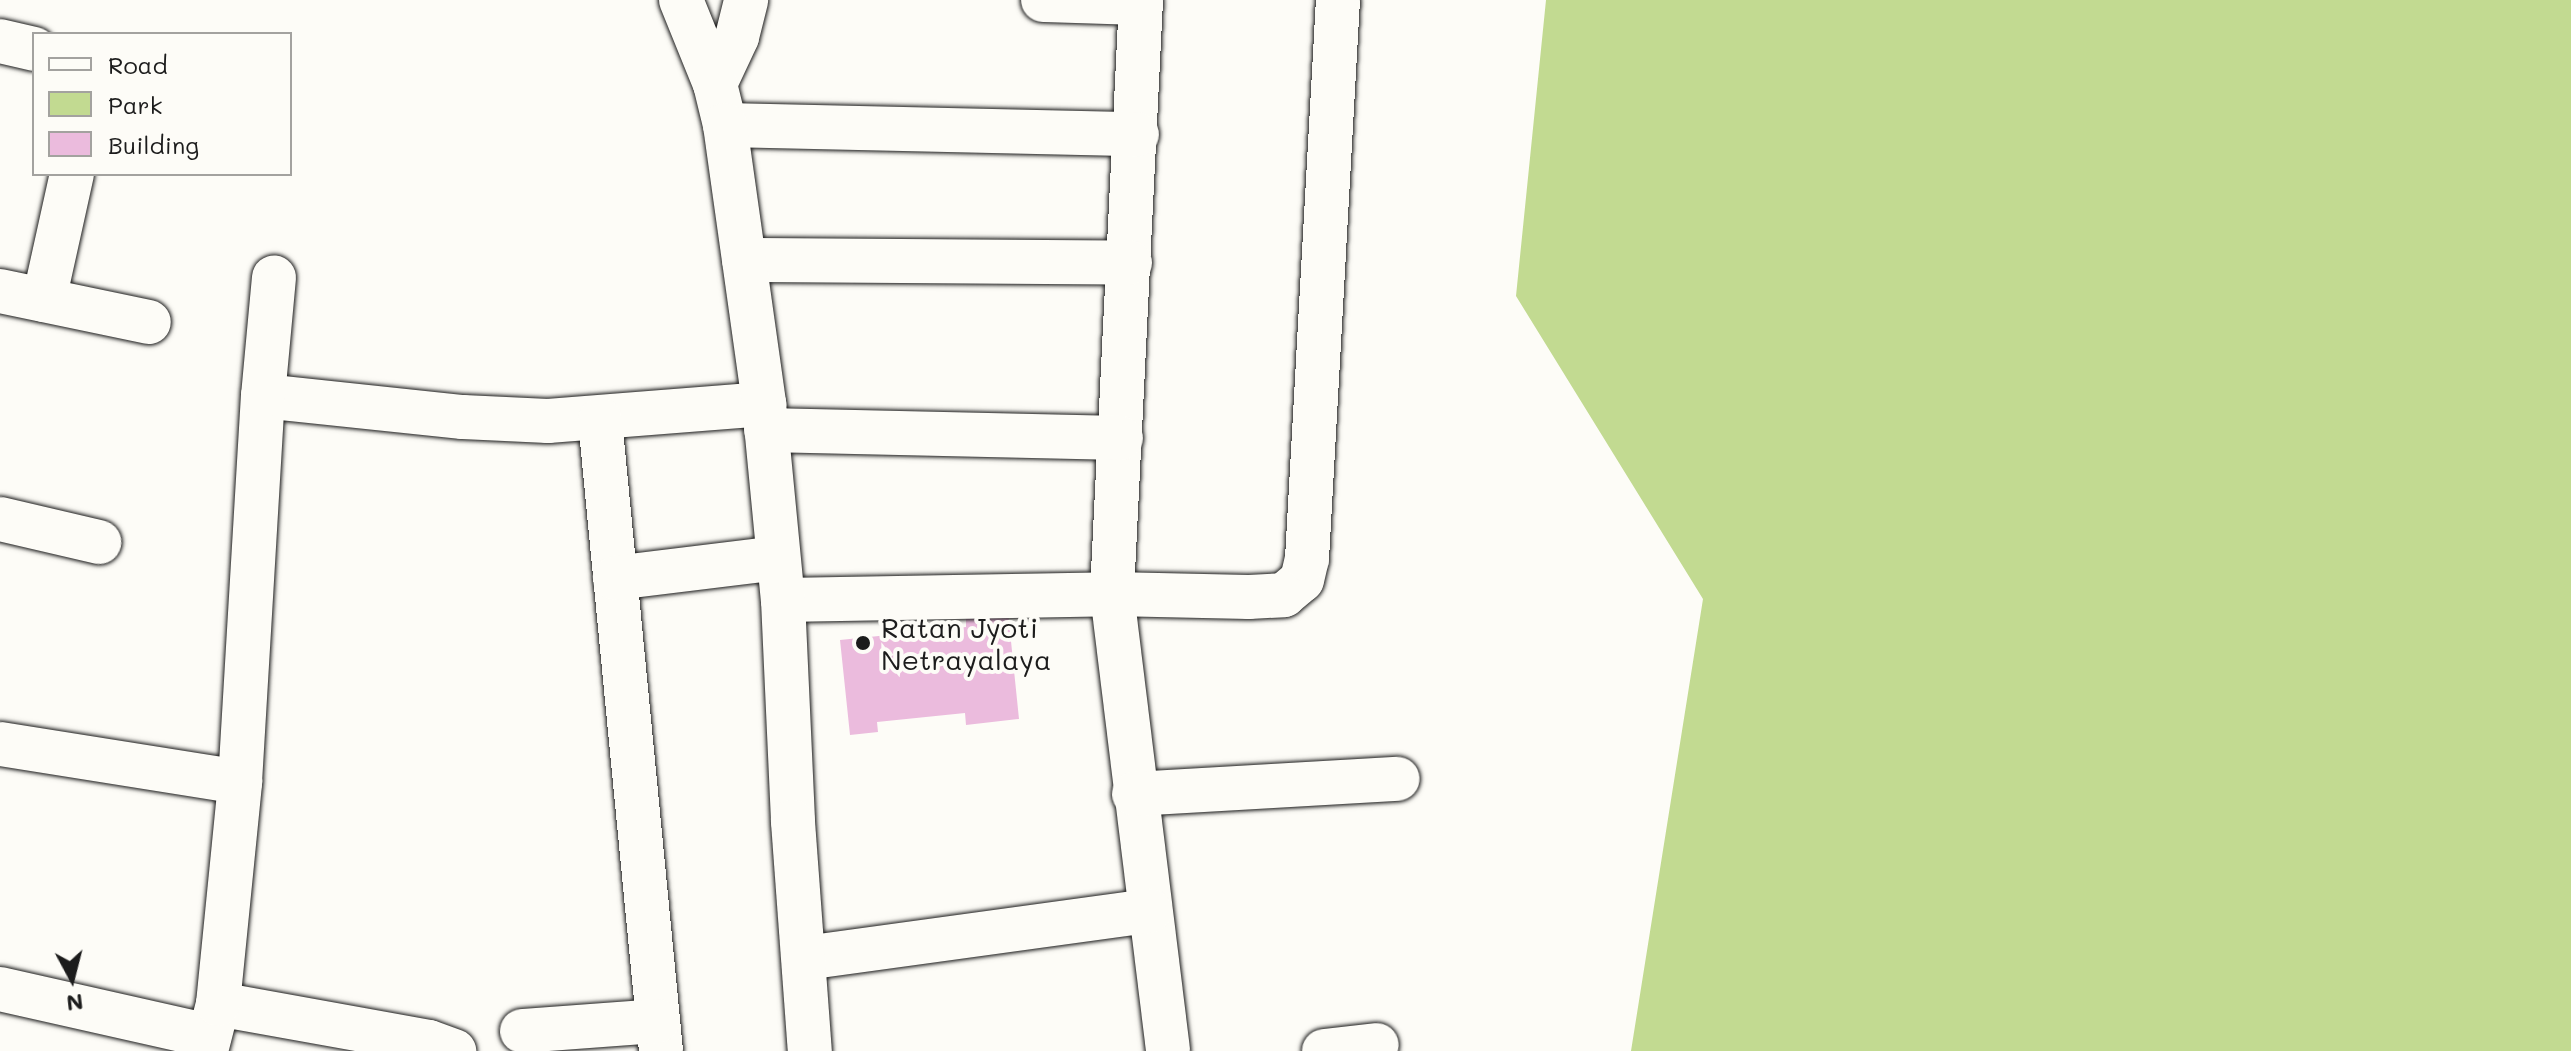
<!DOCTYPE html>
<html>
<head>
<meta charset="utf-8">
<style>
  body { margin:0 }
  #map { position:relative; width:2571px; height:1051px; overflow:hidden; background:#fdfcf7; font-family:Mali,sans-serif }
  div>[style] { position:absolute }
  .green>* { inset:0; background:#c2da91 }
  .building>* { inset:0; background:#ebbbdd }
  .roads { filter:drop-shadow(0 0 2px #1c1c1c) drop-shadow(0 0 2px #1c1c1c) }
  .minor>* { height:44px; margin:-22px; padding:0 22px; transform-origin:22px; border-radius:22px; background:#fdfcf7 }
  .secondary>* { height:44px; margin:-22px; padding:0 22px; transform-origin:22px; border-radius:22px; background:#fdfcf7 }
  .dots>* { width:22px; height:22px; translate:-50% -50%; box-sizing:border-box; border:4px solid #fdfcf7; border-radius:50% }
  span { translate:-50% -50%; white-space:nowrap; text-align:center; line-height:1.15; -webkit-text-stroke:8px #fdfcf7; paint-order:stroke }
  .poi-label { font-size:28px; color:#1c1c1c }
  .left { translate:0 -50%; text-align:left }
  .legend { position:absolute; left:32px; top:32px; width:260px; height:144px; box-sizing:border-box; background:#fdfcf7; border:2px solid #a3a29f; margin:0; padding:10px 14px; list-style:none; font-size:24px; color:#1c1c1c }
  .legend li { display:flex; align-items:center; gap:16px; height:40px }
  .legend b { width:40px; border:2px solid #a3a29f }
  .north { position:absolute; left:32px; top:939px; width:80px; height:80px; -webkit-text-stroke:6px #fdfcf7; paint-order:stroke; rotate:173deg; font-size:22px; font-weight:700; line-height:32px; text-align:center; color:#1c1c1c }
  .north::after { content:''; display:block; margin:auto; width:28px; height:36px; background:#1c1c1c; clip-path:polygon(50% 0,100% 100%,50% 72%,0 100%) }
</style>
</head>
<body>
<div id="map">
  <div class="green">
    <i style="clip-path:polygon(1546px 0,2571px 0,2571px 1051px,1631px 1051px,1703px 599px,1516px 296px)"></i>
  </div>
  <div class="building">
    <i style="clip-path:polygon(1008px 612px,1019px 719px,966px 725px,965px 713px,877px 722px,878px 732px,850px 735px,840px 640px,966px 627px,966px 617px)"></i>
  </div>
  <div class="roads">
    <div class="minor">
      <i style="left:1043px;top:0;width:98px;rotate:1.8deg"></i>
      <i style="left:1141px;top:0;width:595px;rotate:92.8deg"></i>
      <i style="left:1112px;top:594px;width:460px;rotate:83deg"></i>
      <i style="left:0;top:41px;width:35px;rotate:13deg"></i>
      <i style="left:715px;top:84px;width:52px;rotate:-64.9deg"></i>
      <i style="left:737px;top:37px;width:38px;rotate:-76deg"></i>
      <i style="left:725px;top:125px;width:412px;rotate:1.3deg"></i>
      <i style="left:744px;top:260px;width:386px;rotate:0.4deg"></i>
      <i style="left:0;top:291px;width:152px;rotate:11.8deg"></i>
      <i style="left:44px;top:300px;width:129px;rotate:-77.5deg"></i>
      <i style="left:263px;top:396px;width:201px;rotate:6deg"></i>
      <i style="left:463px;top:417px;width:85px;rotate:2.7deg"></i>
      <i style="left:548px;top:421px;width:217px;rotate:-4.5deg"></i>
      <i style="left:600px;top:420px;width:634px;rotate:84.48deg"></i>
      <i style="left:766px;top:430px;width:355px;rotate:1.3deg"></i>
      <i style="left:0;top:519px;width:102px;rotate:13.1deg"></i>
      <i style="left:615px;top:578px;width:164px;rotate:-7deg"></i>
      <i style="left:783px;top:600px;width:329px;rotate:-1deg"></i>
      <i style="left:1112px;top:594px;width:137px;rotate:1.3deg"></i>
      <i style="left:1249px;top:597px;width:35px;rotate:-3deg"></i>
      <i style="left:1284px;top:595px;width:23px;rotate:-40deg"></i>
      <i style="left:1302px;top:580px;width:22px;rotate:-77deg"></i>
      <i style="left:1307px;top:559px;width:560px;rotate:-86.83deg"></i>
      <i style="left:0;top:744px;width:243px;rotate:9deg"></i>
      <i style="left:1134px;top:794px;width:264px;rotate:-3.3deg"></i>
      <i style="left:805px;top:958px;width:348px;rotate:-7.8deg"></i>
      <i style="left:0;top:989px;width:214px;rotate:12.7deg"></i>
      <i style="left:218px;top:1004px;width:214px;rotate:10.2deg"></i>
      <i style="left:429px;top:1042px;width:27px;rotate:20deg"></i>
      <i style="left:522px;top:1031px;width:136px;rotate:-4.2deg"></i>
      <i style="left:206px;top:1051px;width:49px;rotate:-75.7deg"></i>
      <i style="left:218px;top:1004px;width:223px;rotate:-84.3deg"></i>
      <i style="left:240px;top:782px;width:387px;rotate:-86.6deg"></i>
      <i style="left:263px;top:396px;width:119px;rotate:-84.7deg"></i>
      <i style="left:1324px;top:1051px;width:53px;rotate:-6.5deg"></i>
    </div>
    <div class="secondary">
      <i style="left:681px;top:0;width:91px;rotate:68deg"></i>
      <i style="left:715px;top:84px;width:42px;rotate:76.3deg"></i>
      <i style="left:725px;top:125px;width:282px;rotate:82deg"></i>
      <i style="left:764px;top:404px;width:197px;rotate:84.5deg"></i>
      <i style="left:783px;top:600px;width:222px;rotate:87.4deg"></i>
      <i style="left:793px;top:822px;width:230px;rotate:85.8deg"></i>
    </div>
  </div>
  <div class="dots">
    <i style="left:863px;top:643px;background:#1c1c1c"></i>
  </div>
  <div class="poi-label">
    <span class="left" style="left:881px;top:643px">Ratan Jyoti<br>Netrayalaya</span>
  </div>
  <ul class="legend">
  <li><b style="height:10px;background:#fdfcf7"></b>Road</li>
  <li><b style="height:22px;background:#c2da91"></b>Park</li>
  <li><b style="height:22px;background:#ebbbdd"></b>Building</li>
  </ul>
  <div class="north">N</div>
</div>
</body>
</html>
